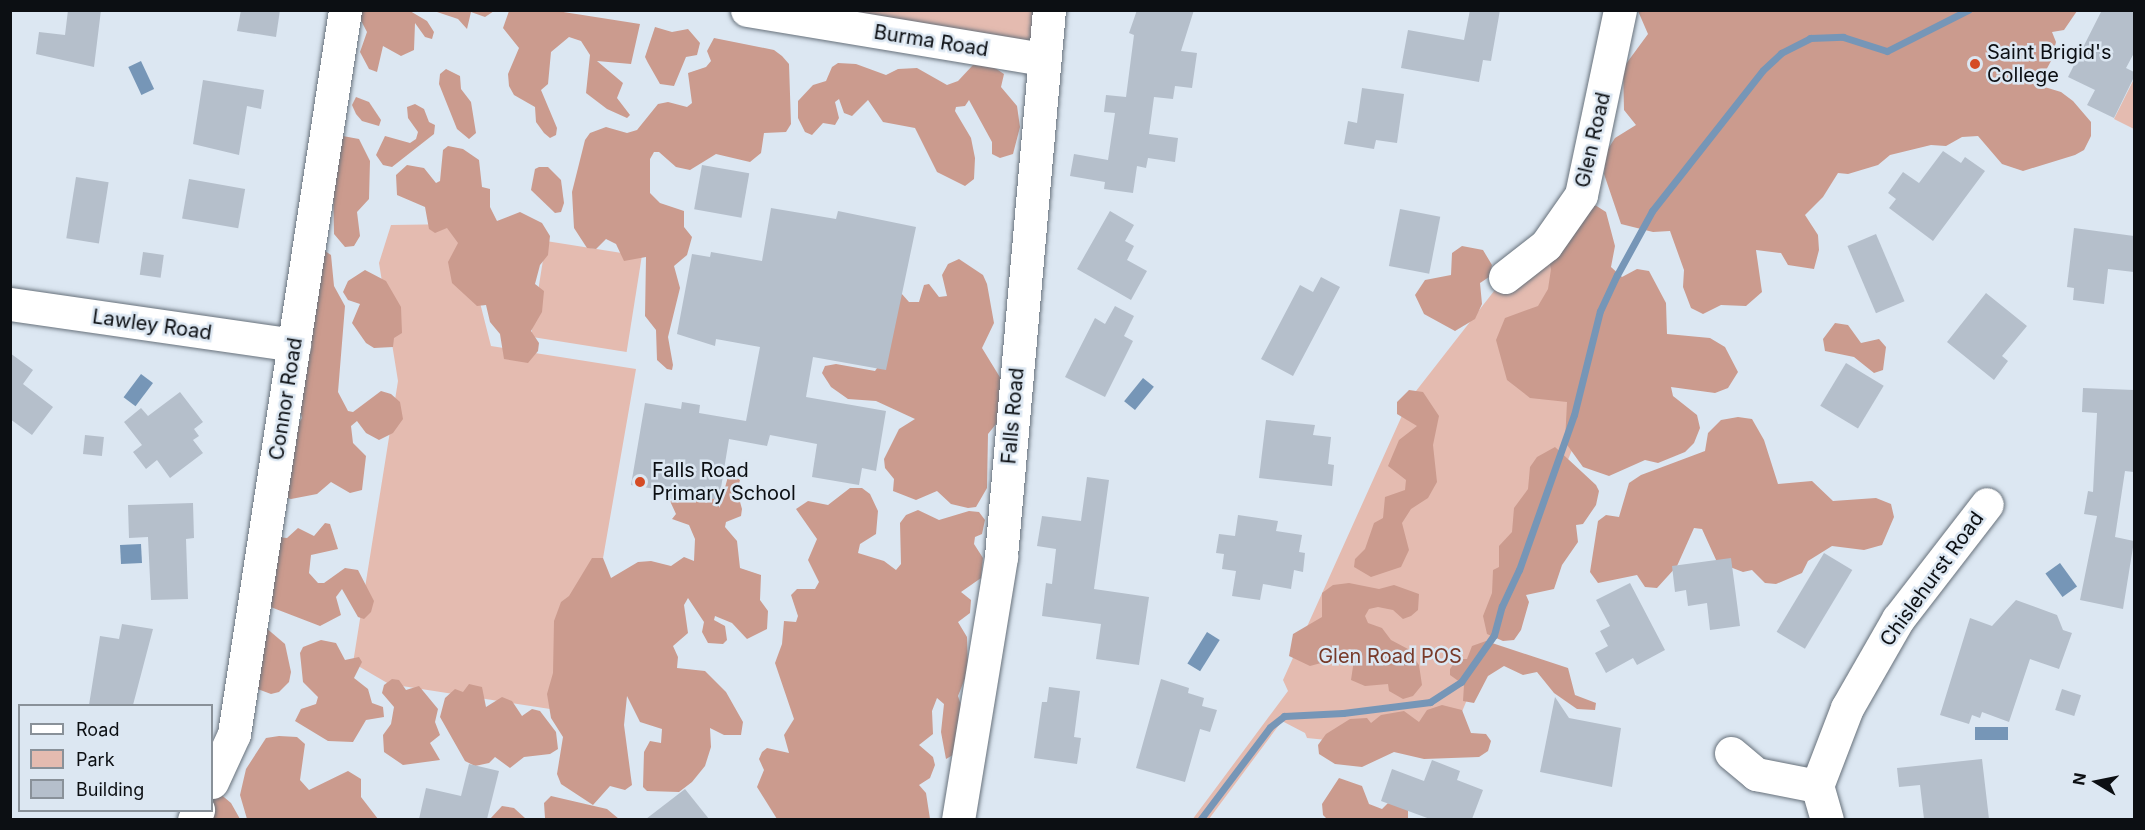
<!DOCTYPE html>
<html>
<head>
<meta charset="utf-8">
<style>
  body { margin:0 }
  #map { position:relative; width:2145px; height:830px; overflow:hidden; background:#dce7f2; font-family:Inter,sans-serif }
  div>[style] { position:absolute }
  .green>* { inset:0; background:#e4bbb0; transform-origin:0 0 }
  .forest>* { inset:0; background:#cb9b8e }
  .water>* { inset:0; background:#7696b7; transform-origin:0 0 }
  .stream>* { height:7px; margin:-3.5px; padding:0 3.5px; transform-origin:3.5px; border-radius:3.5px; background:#7696b7 }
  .building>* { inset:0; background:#b5bfcb; transform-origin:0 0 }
  .roads { filter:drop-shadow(0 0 2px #67717b) drop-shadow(0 0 2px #67717b) }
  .minor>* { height:33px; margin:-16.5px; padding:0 16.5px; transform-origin:16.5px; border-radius:16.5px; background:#fff }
  .dots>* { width:16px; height:16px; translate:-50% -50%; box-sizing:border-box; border:3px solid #dce7f2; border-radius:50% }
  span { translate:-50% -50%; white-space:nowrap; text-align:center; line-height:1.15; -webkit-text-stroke:5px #dce7f2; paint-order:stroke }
  .street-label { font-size:20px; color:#0c0f13 }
  .poi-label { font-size:20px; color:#0c0f13 }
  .left { translate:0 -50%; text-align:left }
  .park-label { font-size:20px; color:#783a29 }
  .frame { position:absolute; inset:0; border:12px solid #0c0f13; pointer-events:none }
  .legend { position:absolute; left:18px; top:704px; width:195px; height:108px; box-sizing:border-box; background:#dce7f2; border:2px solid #899199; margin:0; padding:8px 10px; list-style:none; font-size:18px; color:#0c0f13 }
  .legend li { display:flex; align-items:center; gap:12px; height:30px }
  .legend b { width:30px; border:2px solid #899199 }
  .north { position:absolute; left:2067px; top:752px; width:60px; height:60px; -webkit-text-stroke:4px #dce7f2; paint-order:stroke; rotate:280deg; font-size:16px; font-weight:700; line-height:24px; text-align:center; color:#0c0f13 }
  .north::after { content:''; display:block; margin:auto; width:21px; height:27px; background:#0c0f13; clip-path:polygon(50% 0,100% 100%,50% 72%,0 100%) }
</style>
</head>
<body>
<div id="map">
  <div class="green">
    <i style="clip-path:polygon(747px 11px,1049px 11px,1043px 59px)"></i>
    <i style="clip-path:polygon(2134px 79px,2134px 129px,2114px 119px)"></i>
    <i style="clip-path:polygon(1581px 195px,1583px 424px,1445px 752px,1307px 738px,1305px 733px,1282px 721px,1209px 819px,1192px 820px,1288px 691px,1283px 680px,1409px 400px,1505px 277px)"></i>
    <i style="clip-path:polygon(460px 224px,491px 346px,636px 369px,576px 713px,389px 684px,353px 663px,398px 381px,379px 263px,391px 225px)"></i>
    <i style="left:546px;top:241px;width:97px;height:97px;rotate:9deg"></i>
  </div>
  <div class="forest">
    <i style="clip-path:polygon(356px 11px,410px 11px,427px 21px,434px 32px,432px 39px,425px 37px,415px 23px,414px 50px,401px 56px,383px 46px,377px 72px,369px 69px,360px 52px,367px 32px)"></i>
    <i style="clip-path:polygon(434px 11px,494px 11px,485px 17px,471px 12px,467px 29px,458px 19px)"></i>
    <i style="clip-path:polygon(509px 11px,557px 11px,640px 24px,631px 64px,597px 61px,623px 83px,617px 98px,630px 115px,627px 118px,607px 109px,586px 93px,590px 55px,581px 41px,569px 37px,551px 52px,548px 84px,541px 90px,557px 128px,556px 135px,550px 138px,544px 133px,536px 122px,535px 107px,514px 95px,509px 86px,508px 74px,519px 48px,503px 28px)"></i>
    <i style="clip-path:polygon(1638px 11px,2077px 11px,2064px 30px,2052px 32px,2056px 42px,2051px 61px,2038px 85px,2061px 92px,2073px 101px,2091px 122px,2091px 136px,2084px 150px,2075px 155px,2023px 171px,2002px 164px,1978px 136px,1962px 137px,1946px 146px,1931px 145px,1890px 155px,1878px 165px,1848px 174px,1838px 173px,1823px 197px,1805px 215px,1818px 235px,1819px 250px,1814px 269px,1788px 265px,1781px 253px,1756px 250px,1762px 292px,1746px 306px,1721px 305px,1703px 314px,1691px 308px,1683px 287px,1684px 270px,1670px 231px,1653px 232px,1621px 224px,1604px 174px,1606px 152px,1615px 138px,1636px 125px,1624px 110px,1623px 68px,1648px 34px)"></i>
    <i style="clip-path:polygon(655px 27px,672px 32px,688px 29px,700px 43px,697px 55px,686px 57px,674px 86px,660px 84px,648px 63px,645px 57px)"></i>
    <i style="clip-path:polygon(714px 38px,774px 50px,782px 56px,789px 64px,791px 124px,786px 132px,764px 133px,761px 153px,750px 162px,716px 154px,690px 170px,676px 167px,659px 152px,654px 152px,650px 159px,650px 193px,660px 203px,684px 211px,684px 227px,692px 237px,687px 255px,674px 266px,680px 288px,668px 337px,673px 365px,672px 370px,667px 369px,657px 360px,656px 330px,645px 316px,646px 257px,624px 261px,616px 244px,606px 239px,596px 249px,587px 248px,574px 228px,572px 192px,585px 140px,590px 133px,606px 127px,627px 133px,637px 130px,658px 104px,668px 102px,687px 107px,692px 103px,688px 73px,706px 67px,711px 61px,707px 51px)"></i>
    <i style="clip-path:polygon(838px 63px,856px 64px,886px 75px,898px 69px,917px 68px,947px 85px,958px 81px,973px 65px,992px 66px,1004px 74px,1001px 87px,1017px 106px,1020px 127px,1013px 154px,1000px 158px,992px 154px,992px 142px,969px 100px,965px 106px,956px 107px,955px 111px,971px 138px,975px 158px,974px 179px,965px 186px,937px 172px,915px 128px,883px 122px,868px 100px,852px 116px,844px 113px,839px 99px,835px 102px,839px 118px,835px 125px,823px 123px,812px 135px,805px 132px,798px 118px,798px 101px,813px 85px,826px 81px,832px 67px)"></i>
    <i style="clip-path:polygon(446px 69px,460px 76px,461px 89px,471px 102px,476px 133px,469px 139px,457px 129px,439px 84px,440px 74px)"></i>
    <i style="clip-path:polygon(356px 97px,369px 102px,381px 120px,379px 126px,362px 121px,356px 114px,352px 105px)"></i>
    <i style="clip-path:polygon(415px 104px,424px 109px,429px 122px,435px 125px,434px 134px,392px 167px,383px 165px,376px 155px,385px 136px,410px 143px,416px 139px,418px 132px,408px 118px,407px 107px)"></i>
    <i style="clip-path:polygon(332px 134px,359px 139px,370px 161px,369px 199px,357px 212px,360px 236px,354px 246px,345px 247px,334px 234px)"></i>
    <i style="clip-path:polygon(448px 146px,463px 149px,479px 160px,482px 187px,490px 189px,490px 207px,497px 221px,520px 212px,542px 223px,550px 236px,548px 255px,540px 265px,535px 284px,544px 291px,542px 312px,531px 331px,539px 343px,538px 351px,528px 363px,504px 359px,500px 334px,490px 322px,486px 305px,477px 306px,452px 283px,448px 262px,458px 243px,447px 228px,435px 233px,429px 229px,425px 207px,397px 195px,396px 175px,407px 165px,424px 168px,436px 183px,440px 181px,443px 150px)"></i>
    <i style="clip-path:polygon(539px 167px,548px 167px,561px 180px,564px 203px,561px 212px,555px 213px,531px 190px,535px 169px)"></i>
    <i style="clip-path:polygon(1570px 201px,1595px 205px,1606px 212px,1615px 246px,1611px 267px,1622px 277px,1637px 269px,1649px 271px,1666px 303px,1667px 334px,1710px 338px,1725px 347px,1738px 372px,1728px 388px,1715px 393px,1671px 387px,1673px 396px,1697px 415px,1700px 428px,1694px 443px,1685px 452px,1658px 463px,1645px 460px,1609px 476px,1583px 467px,1565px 442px,1567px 402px,1530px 398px,1507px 380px,1496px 340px,1505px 318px,1538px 306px,1548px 289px,1551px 269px,1546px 245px)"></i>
    <i style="clip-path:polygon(1462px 246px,1483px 250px,1492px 265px,1489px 277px,1480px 283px,1482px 304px,1475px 319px,1455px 331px,1424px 314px,1415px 295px,1425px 280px,1451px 275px,1452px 253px)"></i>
    <i style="clip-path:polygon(325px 251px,331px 255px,334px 286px,345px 306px,338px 392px,348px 411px,353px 412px,381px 391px,391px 394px,400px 402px,403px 419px,393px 433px,379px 440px,366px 433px,357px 421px,351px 426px,353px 443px,366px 456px,362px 490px,350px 493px,331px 482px,317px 494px,291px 499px,284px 497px,293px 441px,297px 439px,297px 426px,302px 418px,299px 405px,318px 252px)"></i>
    <i style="clip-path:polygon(959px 259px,983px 275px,987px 284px,994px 323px,982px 348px,1009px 392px,1000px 419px,988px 434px,987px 488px,976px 507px,968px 508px,951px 504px,937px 491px,916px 500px,893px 491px,894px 479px,885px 468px,884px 459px,899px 429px,915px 419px,876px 401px,848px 399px,831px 387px,822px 373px,825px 366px,836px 364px,875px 371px,884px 358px,901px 293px,909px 302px,919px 302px,924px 285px,929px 284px,939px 297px,947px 296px,942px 275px,948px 264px)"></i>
    <i style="clip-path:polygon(365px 270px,386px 281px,401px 307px,402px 333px,394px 338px,393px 347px,374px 348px,366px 343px,352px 323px,360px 304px,348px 300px,343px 292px,348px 281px)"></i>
    <i style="clip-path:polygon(1835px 323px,1848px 325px,1861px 343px,1879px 339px,1886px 347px,1883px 370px,1874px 373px,1854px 357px,1825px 351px,1823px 339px)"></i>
    <i style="clip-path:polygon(1409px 390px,1423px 392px,1439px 416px,1433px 445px,1437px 482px,1428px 498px,1411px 509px,1402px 523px,1409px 550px,1401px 567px,1371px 577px,1354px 567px,1355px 559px,1365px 549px,1374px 523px,1383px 518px,1385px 497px,1405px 490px,1406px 480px,1388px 466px,1399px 440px,1417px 426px,1397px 414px,1397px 402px)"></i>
    <i style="clip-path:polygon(1738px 417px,1752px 419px,1764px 440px,1778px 484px,1812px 481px,1833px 501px,1876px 498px,1891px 504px,1894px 517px,1882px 545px,1864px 550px,1832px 546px,1808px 561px,1802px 573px,1776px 584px,1765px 583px,1752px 570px,1743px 572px,1717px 562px,1702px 529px,1694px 528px,1677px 566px,1657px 588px,1645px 587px,1637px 575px,1598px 583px,1590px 572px,1598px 521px,1606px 515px,1619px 517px,1629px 483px,1641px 475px,1705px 451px,1708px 433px,1721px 420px)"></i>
    <i style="clip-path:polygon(1555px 447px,1596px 485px,1599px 491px,1596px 505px,1583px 524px,1576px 525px,1578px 542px,1562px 565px,1554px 589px,1526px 595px,1529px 602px,1521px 630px,1514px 640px,1503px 641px,1487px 634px,1483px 616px,1492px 593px,1493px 570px,1499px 567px,1499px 546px,1512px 532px,1514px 508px,1528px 489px,1530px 467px,1537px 457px)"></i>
    <i style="clip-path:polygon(729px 473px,740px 480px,737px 491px,742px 509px,741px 516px,726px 522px,725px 527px,737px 541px,740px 568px,761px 575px,760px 600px,768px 611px,767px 629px,747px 639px,732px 623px,715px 616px,714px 620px,725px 626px,727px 640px,723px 644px,708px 643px,702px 632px,704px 622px,688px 598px,684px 605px,688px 633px,673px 646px,678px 657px,677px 668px,705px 671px,726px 692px,743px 722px,741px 735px,724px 735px,710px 728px,711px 747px,705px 766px,692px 782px,679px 792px,647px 791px,643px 787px,644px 752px,650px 741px,661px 743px,662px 729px,640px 722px,627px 696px,624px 725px,632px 785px,625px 790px,610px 786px,593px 805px,561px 784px,557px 774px,563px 737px,551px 718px,547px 694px,553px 673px,554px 621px,561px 602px,569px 596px,592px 558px,603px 558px,611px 578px,638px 562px,651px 561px,671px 566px,684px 557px,694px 561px,695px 539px,689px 525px,672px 519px,676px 514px,670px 501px,691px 497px,700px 501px,705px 495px,721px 502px)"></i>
    <i style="clip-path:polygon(850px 488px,862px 488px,870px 494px,878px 511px,876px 534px,860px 544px,858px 553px,884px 561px,896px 570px,901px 564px,900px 523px,906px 515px,918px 510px,939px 520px,969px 511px,979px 512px,985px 520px,982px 534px,975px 537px,974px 544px,983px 558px,981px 578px,961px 592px,971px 600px,970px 613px,958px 622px,967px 637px,968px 671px,958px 696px,963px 711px,953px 755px,946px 759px,941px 732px,944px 704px,937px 698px,932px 711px,933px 734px,919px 745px,933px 757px,935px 765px,930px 778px,919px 785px,926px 793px,930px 819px,777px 819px,757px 787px,764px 770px,759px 759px,762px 752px,767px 748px,789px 753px,784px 735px,794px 719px,775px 663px,782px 644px,784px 621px,796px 622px,798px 616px,791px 595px,797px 589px,815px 589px,819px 582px,808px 560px,817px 539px,796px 509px,808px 501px,828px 505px)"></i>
    <i style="clip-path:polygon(325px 523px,330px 524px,338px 549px,311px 555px,309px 573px,318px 583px,324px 583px,345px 568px,358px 570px,374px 601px,371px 612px,364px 619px,358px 617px,342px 589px,336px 597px,341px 615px,320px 626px,268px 606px,276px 537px,287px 538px,298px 528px,314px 536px)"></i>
    <i style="clip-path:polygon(1349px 583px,1379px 589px,1394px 585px,1419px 594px,1418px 610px,1411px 616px,1403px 619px,1393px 610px,1378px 607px,1369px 609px,1365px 616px,1368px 623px,1382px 628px,1391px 640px,1408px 649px,1419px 665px,1422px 685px,1413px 696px,1403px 699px,1389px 691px,1388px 684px,1365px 686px,1351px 680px,1355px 653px,1350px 649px,1335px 651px,1321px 663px,1310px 666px,1289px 656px,1293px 634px,1322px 617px,1322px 593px,1333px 585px)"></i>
    <i style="clip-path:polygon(265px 627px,285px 644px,291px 672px,289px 682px,279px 692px,271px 694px,255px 688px)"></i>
    <i style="clip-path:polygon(321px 640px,336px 643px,345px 660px,359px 657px,362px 662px,354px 678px,368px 689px,372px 703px,383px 707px,384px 717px,366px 720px,353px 742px,328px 741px,295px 721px,301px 709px,316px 704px,318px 697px,303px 682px,300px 653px,303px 647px)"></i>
    <i style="clip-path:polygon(1486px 641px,1568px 668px,1575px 695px,1596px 703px,1595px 710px,1577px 709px,1554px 693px,1537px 672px,1523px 675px,1504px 666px,1488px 676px,1474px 703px,1463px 701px,1464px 685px,1450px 675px,1450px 669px,1457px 659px,1467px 659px,1472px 646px)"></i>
    <i style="clip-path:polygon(392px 679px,399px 680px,406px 690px,419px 686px,438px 709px,435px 722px,440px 735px,430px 743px,440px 760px,403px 765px,384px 752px,383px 735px,391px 724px,394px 707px,382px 693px,384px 685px)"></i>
    <i style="clip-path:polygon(469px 684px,482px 687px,486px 707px,502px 697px,512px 701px,522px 716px,532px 709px,540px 711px,556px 732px,558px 749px,550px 754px,524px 757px,510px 768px,495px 757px,489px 763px,475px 766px,465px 761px,440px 717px,445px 698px,455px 689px,463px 692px)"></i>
    <i style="clip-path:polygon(1442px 705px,1462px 710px,1471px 733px,1486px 734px,1491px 741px,1488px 751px,1479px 757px,1424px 759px,1394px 752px,1362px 767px,1335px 764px,1319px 754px,1318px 745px,1326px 734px,1350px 719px,1367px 718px,1371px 723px,1381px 715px,1404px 711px,1419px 722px,1427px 710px)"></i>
    <i style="clip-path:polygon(279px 736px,297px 737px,305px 744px,300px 780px,309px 790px,348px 771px,361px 779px,361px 797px,378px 819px,247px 819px,240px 795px,246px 769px,266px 738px)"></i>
    <i style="clip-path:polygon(1339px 778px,1362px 786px,1369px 804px,1382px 809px,1388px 803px,1408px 808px,1408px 819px,1327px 819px,1323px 815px,1322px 804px)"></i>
    <i style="clip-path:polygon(212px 787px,231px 803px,240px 819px,205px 820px,212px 810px)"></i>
    <i style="clip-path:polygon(551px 796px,607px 809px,619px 819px,541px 819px,545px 818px,544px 803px)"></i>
    <i style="clip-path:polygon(502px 806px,514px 808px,526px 819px,490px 819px)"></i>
  </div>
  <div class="water">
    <i style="left:141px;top:61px;width:31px;height:14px;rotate:65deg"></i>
    <i style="left:141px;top:374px;width:15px;height:29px;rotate:37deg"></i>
    <i style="left:1143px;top:378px;width:14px;height:30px;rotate:39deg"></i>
    <i style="left:141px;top:544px;width:19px;height:21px;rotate:87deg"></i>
    <i style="left:2060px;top:563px;width:29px;height:18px;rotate:54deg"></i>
    <i style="left:1207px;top:632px;width:15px;height:37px;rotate:32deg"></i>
    <i style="left:1975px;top:727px;width:33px;height:13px"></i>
  </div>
  <div class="stream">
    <i style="left:1200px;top:820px;width:116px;rotate:-53deg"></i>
    <i style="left:1270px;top:727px;width:18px;rotate:-38deg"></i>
    <i style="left:1284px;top:716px;width:59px;rotate:-2.9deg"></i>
    <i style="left:1343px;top:713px;width:88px;rotate:-7.2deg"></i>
    <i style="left:1430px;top:702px;width:37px;rotate:-33deg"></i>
    <i style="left:1461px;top:682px;width:57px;rotate:-54.9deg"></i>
    <i style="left:1494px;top:635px;width:30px;rotate:-75deg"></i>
    <i style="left:1502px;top:606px;width:40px;rotate:-65deg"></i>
    <i style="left:1519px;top:570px;width:164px;rotate:-70.5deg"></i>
    <i style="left:1574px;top:415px;width:107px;rotate:-76deg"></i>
    <i style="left:1600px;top:311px;width:40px;rotate:-65deg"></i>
    <i style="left:1617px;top:275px;width:73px;rotate:-61.3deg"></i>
    <i style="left:1652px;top:211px;width:179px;rotate:-51.8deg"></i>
    <i style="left:1763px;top:70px;width:25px;rotate:-43deg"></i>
    <i style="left:1781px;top:53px;width:33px;rotate:-27deg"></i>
    <i style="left:1810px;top:38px;width:33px;rotate:-2deg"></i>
    <i style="left:1843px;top:37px;width:46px;rotate:17.7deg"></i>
    <i style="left:1887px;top:51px;width:91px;rotate:-26.8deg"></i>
  </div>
  <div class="building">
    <i style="clip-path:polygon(68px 10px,101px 10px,94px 67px,36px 54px,39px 32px,65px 35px)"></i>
    <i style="clip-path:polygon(241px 10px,280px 10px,276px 37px,237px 31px)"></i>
    <i style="clip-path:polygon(1137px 10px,1194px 10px,1181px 51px,1197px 53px,1192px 88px,1175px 86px,1173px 99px,1154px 97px,1149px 134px,1178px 138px,1175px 162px,1148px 158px,1146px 168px,1137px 166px,1133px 193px,1104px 189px,1105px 182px,1070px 176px,1074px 154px,1108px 160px,1115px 113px,1104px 112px,1106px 95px,1126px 97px,1134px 35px,1129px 33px)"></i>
    <i style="clip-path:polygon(1470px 10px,1500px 10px,1491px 61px,1483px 60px,1479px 82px,1401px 68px,1408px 30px,1464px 40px)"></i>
    <i style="clip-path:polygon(2102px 10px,2134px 10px,2134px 53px,2126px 68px,2134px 72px,2134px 77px,2114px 118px,2087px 105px,2095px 90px,2068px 77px)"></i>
    <i style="clip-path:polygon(203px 80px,264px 90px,261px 109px,247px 106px,239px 155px,193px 144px)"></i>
    <i style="clip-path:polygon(1362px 88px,1404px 94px,1397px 143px,1376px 140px,1374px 149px,1344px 144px,1348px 121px,1357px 123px)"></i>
    <i style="clip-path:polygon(1943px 151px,1961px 163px,1965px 157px,1985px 171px,1933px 241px,1889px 208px,1896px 199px,1888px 193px,1903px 172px,1919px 183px)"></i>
    <i style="left:702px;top:165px;width:48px;height:45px;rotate:10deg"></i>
    <i style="left:76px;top:177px;width:33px;height:62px;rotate:9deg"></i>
    <i style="left:189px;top:179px;width:57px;height:40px;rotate:10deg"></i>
    <i style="clip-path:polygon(771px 208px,836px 219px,838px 211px,916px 227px,886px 370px,813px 357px,806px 397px,886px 411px,876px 471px,862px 468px,859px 485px,812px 477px,817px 444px,770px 435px,767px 446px,729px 439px,719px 500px,688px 494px,687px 502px,667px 498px,667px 491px,631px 485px,645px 403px,681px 409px,682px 402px,700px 405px,699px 413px,746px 421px,760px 347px,716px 339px,715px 346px,677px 334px,692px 254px,710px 257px,711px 252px,762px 261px)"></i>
    <i style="left:1400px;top:209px;width:41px;height:58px;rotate:11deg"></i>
    <i style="clip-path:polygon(1110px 211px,1134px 225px,1125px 241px,1134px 246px,1127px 260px,1147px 271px,1131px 300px,1077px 269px)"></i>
    <i style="clip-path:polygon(2074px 228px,2134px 236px,2134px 272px,2108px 269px,2104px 304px,2073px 300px,2074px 288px,2067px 287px)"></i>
    <i style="left:1876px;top:234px;width:73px;height:31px;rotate:67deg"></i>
    <i style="left:143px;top:252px;width:21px;height:23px;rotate:8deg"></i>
    <i style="clip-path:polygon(1321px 277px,1340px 287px,1293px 376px,1261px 359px,1300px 285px,1313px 292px)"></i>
    <i style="clip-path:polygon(1986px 293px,2027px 326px,2002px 356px,2008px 361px,1994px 380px,1947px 342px)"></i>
    <i style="clip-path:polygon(1115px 306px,1134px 316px,1124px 336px,1133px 341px,1105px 397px,1065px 377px,1095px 318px,1105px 324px)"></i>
    <i style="clip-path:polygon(10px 353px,33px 370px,23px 384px,53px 407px,32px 435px,10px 419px)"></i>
    <i style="left:1846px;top:363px;width:44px;height:50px;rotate:31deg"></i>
    <i style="clip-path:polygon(2083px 388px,2134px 390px,2134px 472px,2125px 471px,2115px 537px,2134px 541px,2123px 609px,2080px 600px,2097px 516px,2084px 514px,2088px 491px,2093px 492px,2097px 413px,2082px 412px)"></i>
    <i style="clip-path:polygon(180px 392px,203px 422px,194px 429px,199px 436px,193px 440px,203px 453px,170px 478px,157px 460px,146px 469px,133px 452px,142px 445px,124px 422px,141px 408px,148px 416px)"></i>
    <i style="clip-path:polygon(1266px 420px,1315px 425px,1313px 435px,1331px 437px,1328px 464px,1334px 465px,1332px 486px,1259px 478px)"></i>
    <i style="left:85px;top:435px;width:19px;height:19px;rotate:6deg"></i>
    <i style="clip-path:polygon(1087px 477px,1109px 480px,1094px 589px,1149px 597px,1139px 665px,1096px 659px,1101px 624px,1042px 616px,1046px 583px,1052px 584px,1056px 549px,1037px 546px,1042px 516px,1081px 521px)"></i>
    <i style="clip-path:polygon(193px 503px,194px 538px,186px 539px,188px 599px,151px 600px,148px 537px,129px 538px,128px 505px)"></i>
    <i style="clip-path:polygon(1238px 515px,1278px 521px,1276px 531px,1302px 535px,1299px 552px,1305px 553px,1303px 572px,1294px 570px,1291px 589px,1263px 584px,1260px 600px,1232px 596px,1236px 571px,1222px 569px,1224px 554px,1216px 553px,1219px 534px,1235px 536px)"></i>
    <i style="left:1824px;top:553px;width:33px;height:92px;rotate:31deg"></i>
    <i style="clip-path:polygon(1731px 558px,1740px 626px,1710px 630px,1707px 603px,1688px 606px,1686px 590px,1675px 592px,1672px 566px)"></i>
    <i style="clip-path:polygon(1630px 583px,1665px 650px,1637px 665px,1633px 658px,1606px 673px,1595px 653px,1608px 646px,1600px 631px,1610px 626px,1596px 600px)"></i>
    <i style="clip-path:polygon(2016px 600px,2057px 615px,2063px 630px,2072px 633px,2059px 669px,2030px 659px,2009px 722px,1982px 712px,1980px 718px,1972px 715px,1969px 724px,1940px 715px,1970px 618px,1992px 626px)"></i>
    <i style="clip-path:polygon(122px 624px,153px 629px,133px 705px,89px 705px,100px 636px,119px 639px)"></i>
    <i style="clip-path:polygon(1161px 679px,1189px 688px,1188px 693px,1204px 698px,1202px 706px,1217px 710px,1210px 732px,1200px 729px,1185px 782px,1136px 768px)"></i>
    <i style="clip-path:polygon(1049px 687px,1080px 691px,1074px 737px,1081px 738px,1077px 764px,1034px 758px,1042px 702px,1047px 702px)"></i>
    <i style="left:2062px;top:689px;width:20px;height:22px;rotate:18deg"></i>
    <i style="clip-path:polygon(1555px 697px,1569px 718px,1621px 728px,1612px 787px,1540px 772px)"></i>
    <i style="clip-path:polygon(1982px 759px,1989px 819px,1924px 819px,1920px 785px,1899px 787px,1897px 768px)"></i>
    <i style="clip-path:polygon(1432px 760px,1460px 771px,1457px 780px,1483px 790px,1472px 819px,1430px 819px,1381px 801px,1392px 769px,1424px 781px)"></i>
    <i style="clip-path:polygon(469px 764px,499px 771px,487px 819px,419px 819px,426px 788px,461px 796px)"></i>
    <i style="clip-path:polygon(685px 789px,709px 819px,646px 819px)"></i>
  </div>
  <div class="roads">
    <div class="minor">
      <i style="left:747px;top:10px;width:300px;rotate:9.4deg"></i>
      <i style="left:1505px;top:277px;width:52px;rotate:-38deg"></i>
      <i style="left:1546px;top:245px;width:61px;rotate:-55deg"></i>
      <i style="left:1581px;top:195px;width:189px;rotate:-78.1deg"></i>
      <i style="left:10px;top:304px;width:287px;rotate:8.2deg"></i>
      <i style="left:1731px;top:753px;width:33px;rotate:40deg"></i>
      <i style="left:1756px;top:774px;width:62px;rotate:11.1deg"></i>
      <i style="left:212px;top:782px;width:53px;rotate:-65.4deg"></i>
      <i style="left:234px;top:734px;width:732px;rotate:-81.28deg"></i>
      <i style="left:194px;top:820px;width:11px;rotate:-68deg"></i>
      <i style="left:958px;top:820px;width:267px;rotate:-80.7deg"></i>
      <i style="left:1001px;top:556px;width:548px;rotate:-84.98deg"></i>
      <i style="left:1827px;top:820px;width:35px;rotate:-106deg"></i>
      <i style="left:1817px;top:786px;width:84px;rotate:-69deg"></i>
      <i style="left:1847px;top:708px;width:103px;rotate:-60.2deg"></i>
      <i style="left:1898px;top:619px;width:145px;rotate:-52.3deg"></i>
    </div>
  </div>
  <div class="dots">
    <i style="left:1975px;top:64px;background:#d54c26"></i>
    <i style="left:640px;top:482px;background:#d54c26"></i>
  </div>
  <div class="street-label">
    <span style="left:931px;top:41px;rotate:9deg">Burma Road</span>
    <span style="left:1593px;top:140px;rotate:-77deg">Glen Road</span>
    <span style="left:152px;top:325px;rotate:8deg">Lawley Road</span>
    <span style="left:286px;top:399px;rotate:-81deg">Connor Road</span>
    <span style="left:1013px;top:416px;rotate:-85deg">Falls Road</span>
    <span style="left:1932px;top:579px;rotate:-54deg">Chislehurst Road</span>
  </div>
  <div class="poi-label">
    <span class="left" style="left:1987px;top:64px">Saint Brigid's<br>College</span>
    <span class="left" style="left:652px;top:482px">Falls Road<br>Primary School</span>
  </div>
  <div class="park-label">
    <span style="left:1390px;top:656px">Glen Road POS</span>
  </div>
  <div class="frame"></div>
  <ul class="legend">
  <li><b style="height:8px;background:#fff"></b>Road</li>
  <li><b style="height:16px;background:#e4bbb0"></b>Park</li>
  <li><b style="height:16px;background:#b5bfcb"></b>Building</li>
  </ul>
  <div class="north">N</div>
</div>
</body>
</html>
